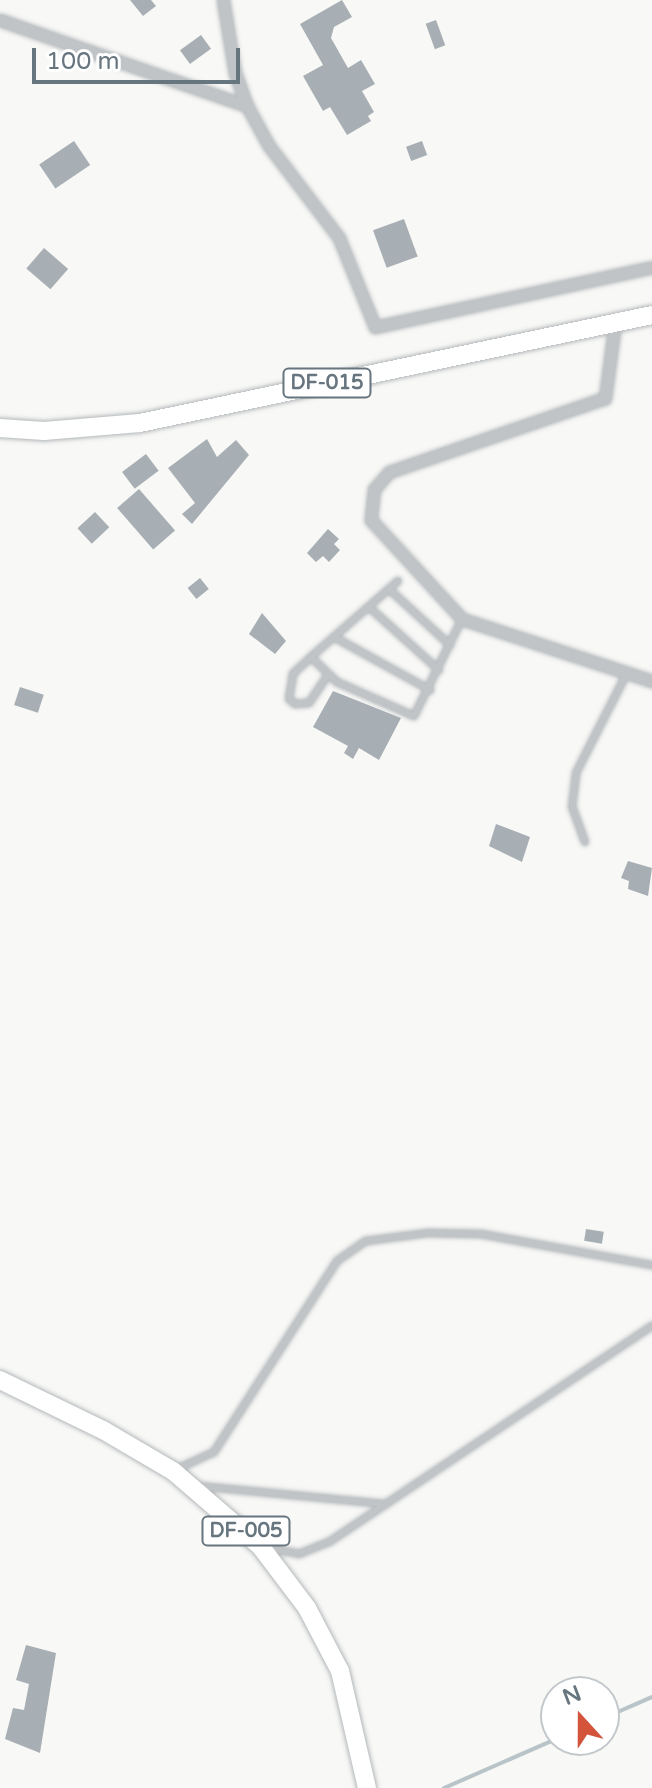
<!DOCTYPE html>
<html>
<head>
<meta charset="utf-8">
<style>
  body { margin:0 }
  #map { position:relative; width:652px; height:1788px; overflow:hidden; background:#f8f8f6; font-family:"Varela Round",sans-serif }
  div>[style] { position:absolute }
  .stream>* { height:4px; margin:-2px; padding:0 2px; transform-origin:2px; border-radius:2px; background:#b8c4c7 }
  .building>* { inset:0; background:#a8afb4; transform-origin:0 0 }
  .roads { filter:drop-shadow(0 0 2px #b4b8bb) drop-shadow(0 0 2px #b4b8bb) }
  .lane>* { height:6px; margin:-3px; padding:0 3px; transform-origin:3px; border-radius:3px; background:#c0c4c7 }
  .street>* { height:11px; margin:-5.5px; padding:0 5.5px; transform-origin:5.5px; border-radius:5.5px; background:#c0c4c7 }
  .primary>* { height:18px; margin:-9px; padding:0 9px; transform-origin:9px; border-radius:9px; background:#fff }
  span { translate:-50% -50%; white-space:nowrap; text-align:center; line-height:1.15; -webkit-text-stroke:8px #fff; paint-order:stroke }
  .shield-label span { padding:2px 6px; background:#fff; border:2px solid; border-radius:6px; -webkit-text-stroke-width:0 }
  .shield-label { font-size:20px; color:#66757e; font-weight:700 }
  .north { position:absolute; left:540px; top:1676px; width:80px; height:80px; box-sizing:border-box; background:#fff; border:2px solid #c2c8cb; border-radius:50%; rotate:339deg; font-size:22px; font-weight:700; line-height:32px; text-align:center; color:#66757e }
  .north::after { content:''; display:block; margin:auto; width:28px; height:36px; background:#d3533b; clip-path:polygon(50% 0,100% 100%,50% 72%,0 100%) }
  .scale { position:absolute; left:32px; top:48px; width:208px; height:36px; box-sizing:border-box; border:4px solid #66757e; border-top:0; padding-left:10px; font-size:24px; line-height:28px; white-space:nowrap; color:#66757e; -webkit-text-stroke:6px #fff; paint-order:stroke }
</style>
</head>
<body>
<div id="map">
  <div class="stream">
    <i style="left:604px;top:1718px;width:52px;rotate:-23.6deg"></i>
    <i style="left:444px;top:1788px;width:122px;rotate:-23.6deg"></i>
  </div>
  <div class="building">
    <i style="clip-path:polygon(130px 0,151px 0,156px 6px,143px 16px)"></i>
    <i style="clip-path:polygon(342px 0,352px 17px,334px 27px,331px 38px,348px 68px,361px 60px,375px 84px,362px 91px,374px 112px,368px 116px,371px 121px,347px 135px,330px 107px,323px 111px,303px 76px,323px 65px,300px 24px)"></i>
    <i style="left:436px;top:20px;width:27px;height:11px;rotate:70deg"></i>
    <i style="left:201px;top:35px;width:17px;height:26px;rotate:54deg"></i>
    <i style="left:74px;top:141px;width:29px;height:42px;rotate:56deg"></i>
    <i style="left:422px;top:141px;width:15px;height:17px;rotate:70deg"></i>
    <i style="left:404px;top:219px;width:40px;height:33px;rotate:70deg"></i>
    <i style="left:44px;top:248px;width:32px;height:27px;rotate:41deg"></i>
    <i style="clip-path:polygon(207px 439px,217px 457px,236px 440px,249px 455px,192px 524px,182px 514px,195px 503px,168px 468px)"></i>
    <i style="left:146px;top:454px;width:21px;height:30px;rotate:53deg"></i>
    <i style="left:139px;top:489px;width:55px;height:29px;rotate:49deg"></i>
    <i style="left:95px;top:512px;width:21px;height:24px;rotate:47deg"></i>
    <i style="clip-path:polygon(328px 529px,339px 539px,334px 544px,340px 550px,329px 562px,323px 556px,316px 562px,307px 553px)"></i>
    <i style="left:200px;top:578px;width:14px;height:16px;rotate:51deg"></i>
    <i style="clip-path:polygon(262px 613px,286px 641px,275px 654px,249px 634px)"></i>
    <i style="left:20px;top:687px;width:25px;height:19px;rotate:18deg"></i>
    <i style="clip-path:polygon(333px 691px,401px 718px,379px 760px,359px 748px,353px 759px,344px 753px,348px 746px,313px 727px)"></i>
    <i style="clip-path:polygon(496px 824px,530px 837px,522px 862px,489px 846px)"></i>
    <i style="clip-path:polygon(628px 861px,652px 868px,648px 896px,628px 889px,629px 881px,621px 878px)"></i>
    <i style="left:586px;top:1229px;width:18px;height:12px;rotate:9deg"></i>
    <i style="clip-path:polygon(26px 1645px,56px 1653px,40px 1753px,5px 1739px,13px 1708px,24px 1710px,29px 1684px,16px 1680px)"></i>
  </div>
  <div class="roads">
    <div class="lane">
      <i style="left:398px;top:581px;width:116px;rotate:138.9deg"></i>
      <i style="left:311px;top:657px;width:36px;rotate:44deg"></i>
      <i style="left:337px;top:682px;width:84px;rotate:23.8deg"></i>
      <i style="left:414px;top:716px;width:108px;rotate:-63.7deg"></i>
      <i style="left:389px;top:589px;width:83px;rotate:42.6deg"></i>
      <i style="left:369px;top:607px;width:94px;rotate:42deg"></i>
      <i style="left:334px;top:637px;width:110px;rotate:28.9deg"></i>
      <i style="left:311px;top:657px;width:25px;rotate:137deg"></i>
      <i style="left:293px;top:674px;width:25px;rotate:99deg"></i>
      <i style="left:289px;top:699px;width:8px;rotate:40deg"></i>
      <i style="left:295px;top:704px;width:14px;rotate:-4deg"></i>
      <i style="left:309px;top:703px;width:32px;rotate:-56deg"></i>
      <i style="left:585px;top:842px;width:37px;rotate:-110deg"></i>
      <i style="left:572px;top:807px;width:34px;rotate:-83deg"></i>
      <i style="left:576px;top:773px;width:112px;rotate:-63deg"></i>
      <i style="left:177px;top:1469px;width:41px;rotate:-24.7deg"></i>
      <i style="left:214px;top:1452px;width:227px;rotate:-57.2deg"></i>
      <i style="left:337px;top:1261px;width:35px;rotate:-35deg"></i>
      <i style="left:366px;top:1241px;width:63px;rotate:-7.4deg"></i>
      <i style="left:428px;top:1233px;width:53px;rotate:1.1deg"></i>
      <i style="left:481px;top:1234px;width:174px;rotate:10.3deg"></i>
      <i style="left:198px;top:1486px;width:189px;rotate:5.5deg"></i>
      <i style="left:269px;top:1548px;width:31px;rotate:11deg"></i>
      <i style="left:299px;top:1554px;width:32px;rotate:-22deg"></i>
      <i style="left:329px;top:1542px;width:389px;rotate:-33.8deg"></i>
    </div>
    <div class="street">
      <i style="left:223px;top:0;width:74px;rotate:80.7deg"></i>
      <i style="left:235px;top:73px;width:35px;rotate:70deg"></i>
      <i style="left:247px;top:106px;width:46px;rotate:61.2deg"></i>
      <i style="left:269px;top:146px;width:116px;rotate:52.7deg"></i>
      <i style="left:339px;top:238px;width:96px;rotate:68deg"></i>
      <i style="left:375px;top:327px;width:283px;rotate:-12.2deg"></i>
      <i style="left:0;top:20px;width:262px;rotate:19.2deg"></i>
      <i style="left:615px;top:323px;width:76px;rotate:97.6deg"></i>
      <i style="left:605px;top:398px;width:228px;rotate:161.1deg"></i>
      <i style="left:389px;top:472px;width:23px;rotate:131deg"></i>
      <i style="left:374px;top:489px;width:31px;rotate:96deg"></i>
      <i style="left:371px;top:520px;width:134px;rotate:47.4deg"></i>
      <i style="left:462px;top:619px;width:200px;rotate:18.1deg"></i>
    </div>
    <div class="primary">
      <i style="left:0;top:428px;width:44px;rotate:3.9deg"></i>
      <i style="left:44px;top:431px;width:96px;rotate:-4.8deg"></i>
      <i style="left:140px;top:423px;width:523px;rotate:-11.91deg"></i>
      <i style="left:0;top:1380px;width:114px;rotate:25.9deg"></i>
      <i style="left:103px;top:1430px;width:81px;rotate:30.4deg"></i>
      <i style="left:173px;top:1471px;width:116px;rotate:40.8deg"></i>
      <i style="left:261px;top:1547px;width:76px;rotate:53deg"></i>
      <i style="left:307px;top:1608px;width:71px;rotate:62.4deg"></i>
      <i style="left:340px;top:1671px;width:120px;rotate:77deg"></i>
    </div>
  </div>
  <div class="shield-label">
    <span style="left:327px;top:383px">DF-015</span>
    <span style="left:246px;top:1531px">DF-005</span>
  </div>
  <div class="north">N</div>
  <div class="scale">100 m</div>
</div>
</body>
</html>
